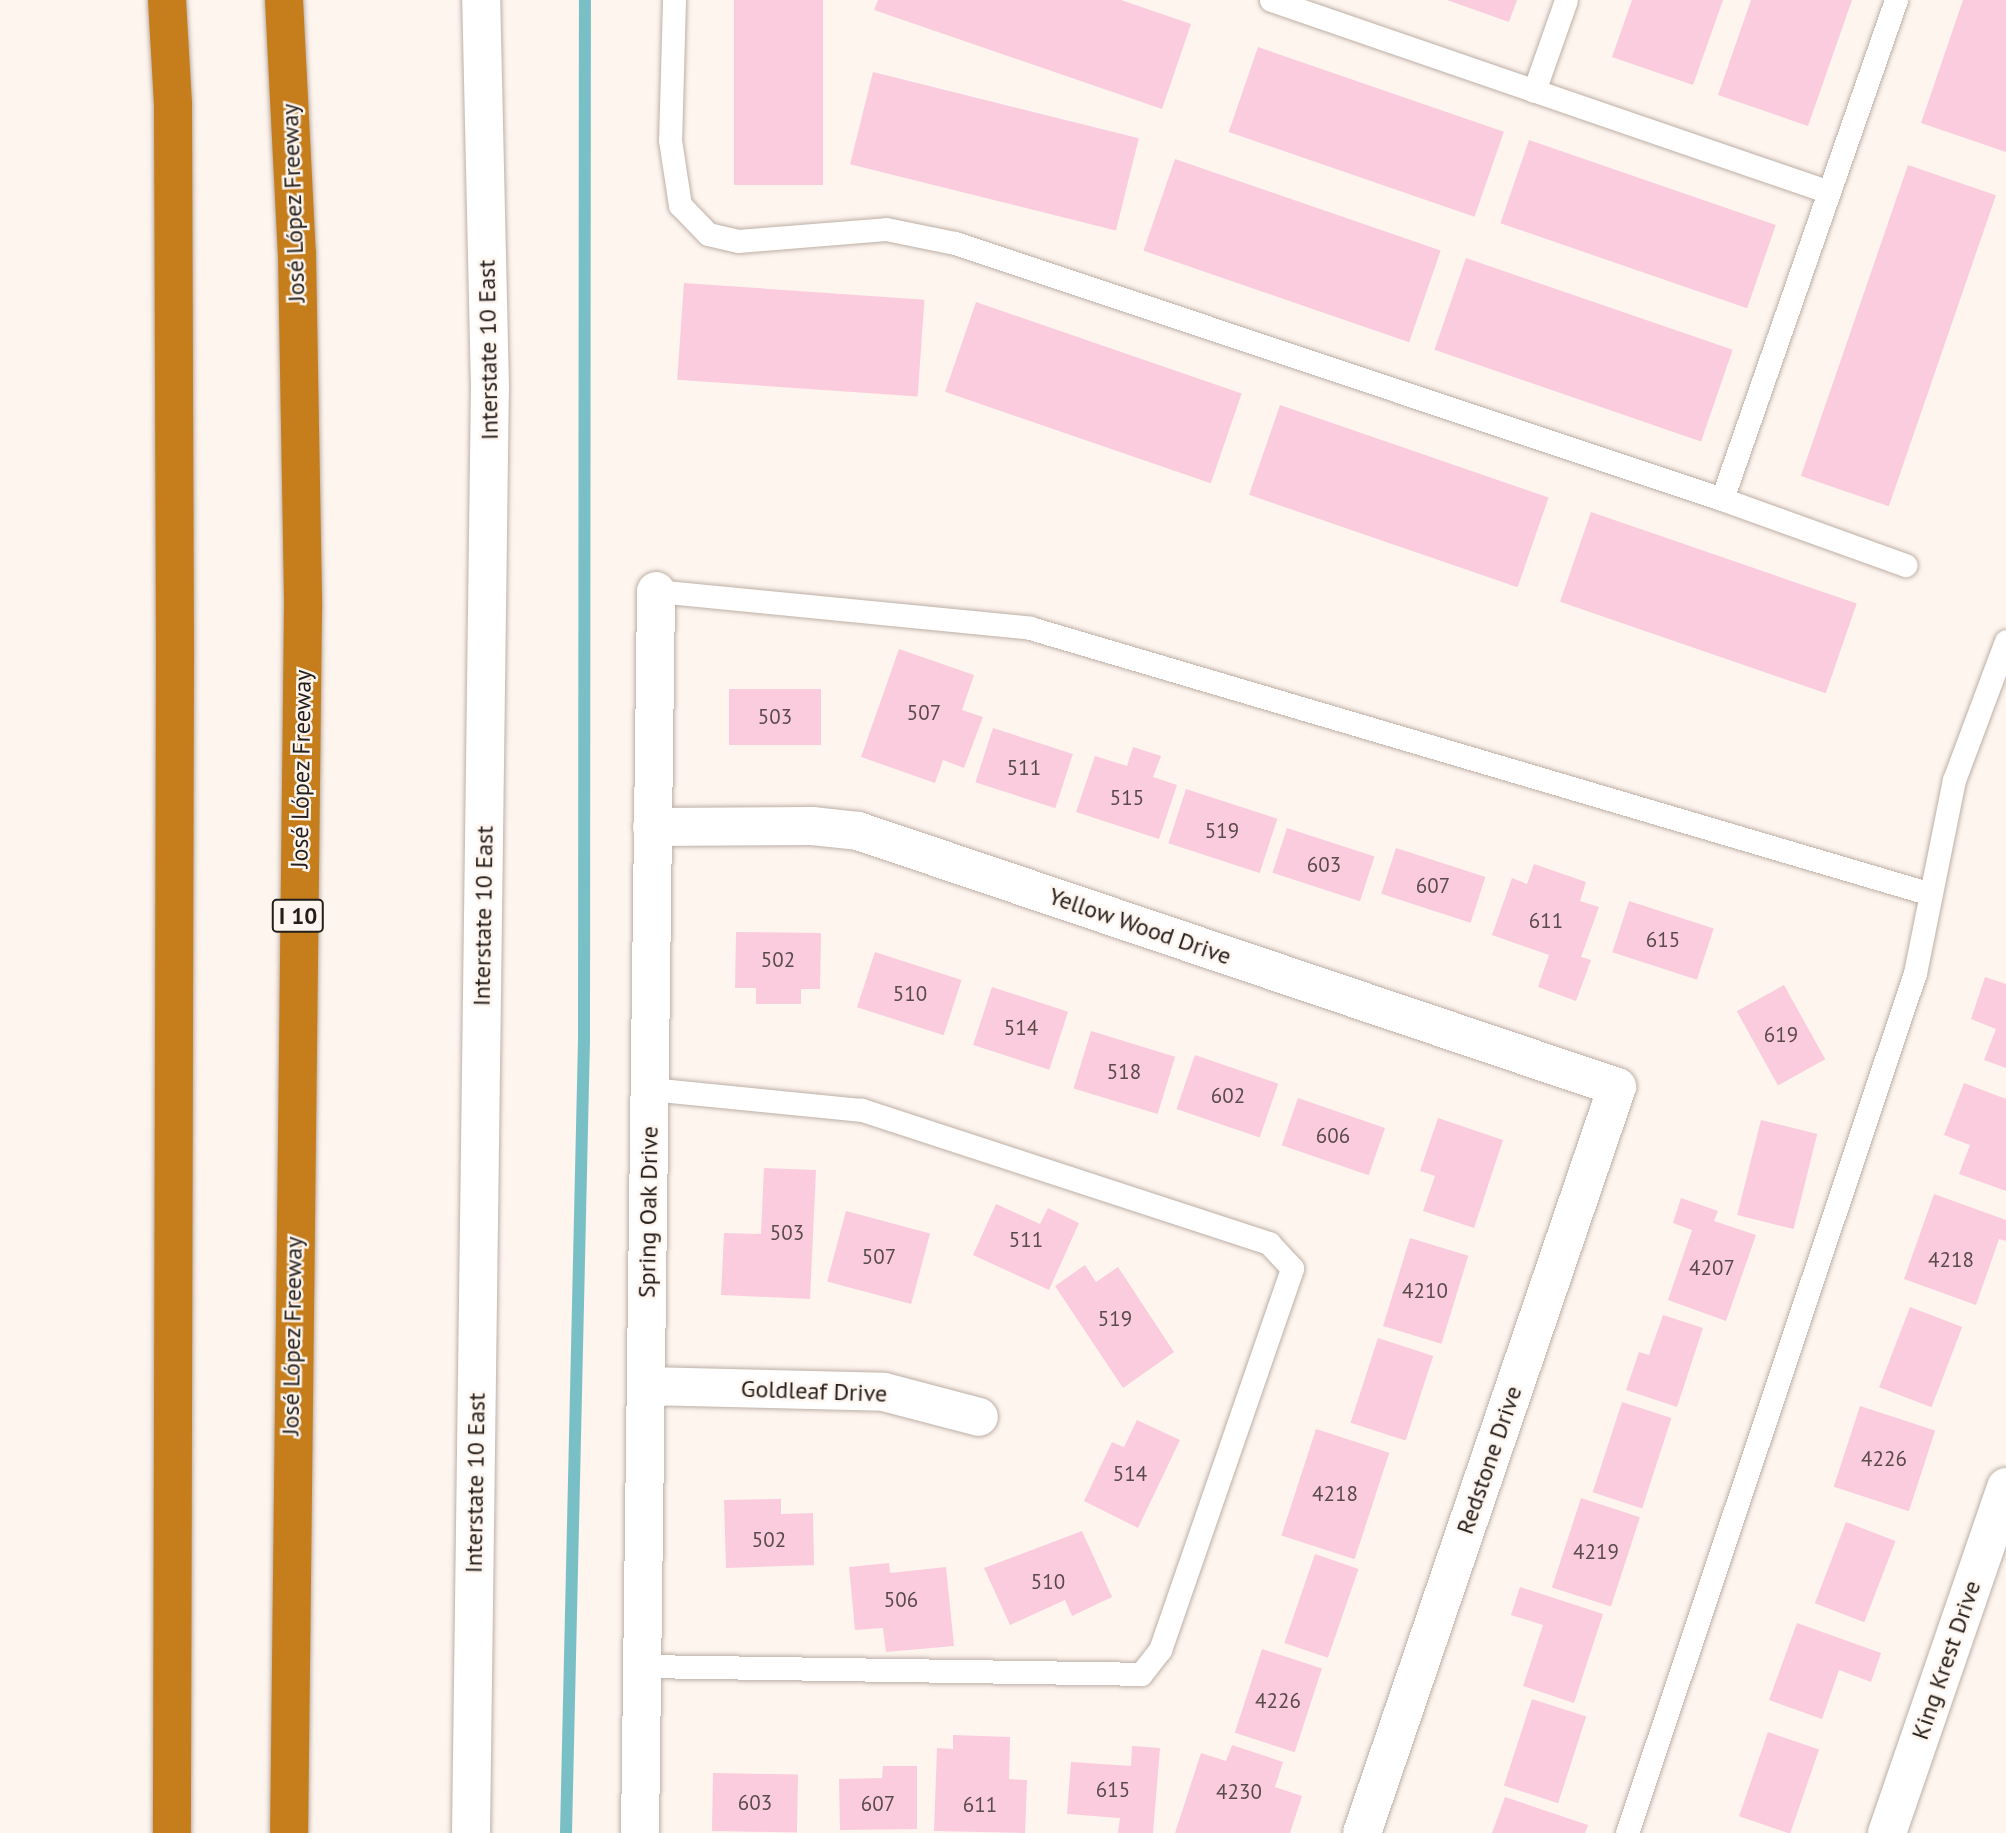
<!DOCTYPE html>
<html>
<head>
<meta charset="utf-8">
<style>
  body { margin:0 }
  #map { position:relative; width:2006px; height:1833px; overflow:hidden; background:#fef5ef; font-family:"PT Sans",sans-serif }
  div>[style] { position:absolute }
  .stream>* { height:12px; margin:-6px; padding:0 6px; transform-origin:6px; border-radius:6px; background:#79bfc6 }
  .building>* { inset:0; background:#fbccde; transform-origin:0 0 }
  .roads { filter:drop-shadow(0 0 2px #bcafa5) drop-shadow(0 0 2px #bcafa5) }
  .service>* { height:23px; margin:-11.5px; padding:0 11.5px; transform-origin:11.5px; border-radius:11.5px; background:#fff }
  .minor>* { height:38px; margin:-19px; padding:0 19px; transform-origin:19px; border-radius:19px; background:#fff }
  .secondary>* { height:38px; margin:-19px; padding:0 19px; transform-origin:19px; border-radius:19px; background:#fff }
  .motorway>* { height:38px; margin:-19px; padding:0 19px; transform-origin:19px; border-radius:19px; background:#c67e1c }
  span { translate:-50% -50%; white-space:nowrap; text-align:center; line-height:1.15; -webkit-text-stroke:5px #fef5ef; paint-order:stroke }
  .number-label { font-size:21px; color:#594a4b }
  .number-label span { -webkit-text-stroke-width:0 }
  .shield-label span { padding:2px 5px; background:#fef5ef; border:2px solid; border-radius:5px; -webkit-text-stroke-width:0 }
  .shield-label { font-size:23px; color:#231e1a; font-weight:700 }
  .street-label { font-size:24px; color:#231e1a }
</style>
</head>
<body>
<div id="map">
  <div class="stream">
    <i style="left:566px;top:1833px;width:791px;rotate:-88.7deg"></i>
    <i style="left:584px;top:1042px;width:1042px;rotate:-89.95deg"></i>
  </div>
  <div class="building">
    <i style="left:734px;top:0;width:89px;height:185px"></i>
    <i style="clip-path:polygon(878px 0,1121px 0,1191px 24px,1162px 109px,874px 10px)"></i>
    <i style="clip-path:polygon(1447px 0,1517px 0,1509px 22px)"></i>
    <i style="clip-path:polygon(1632px 0,1723px 0,1693px 85px,1612px 57px)"></i>
    <i style="clip-path:polygon(1751px 0,1852px 0,1808px 126px,1718px 95px)"></i>
    <i style="clip-path:polygon(1963px 0,2006px 0,2006px 152px,1921px 123px)"></i>
    <i style="left:1258px;top:47px;width:260px;height:90px;rotate:19deg"></i>
    <i style="left:873px;top:72px;width:274px;height:95px;rotate:14deg"></i>
    <i style="left:1529px;top:140px;width:261px;height:88px;rotate:19deg"></i>
    <i style="left:1175px;top:159px;width:281px;height:97px;rotate:19deg"></i>
    <i style="left:1908px;top:165px;width:93px;height:329px;rotate:19deg"></i>
    <i style="left:1466px;top:258px;width:282px;height:97px;rotate:19deg"></i>
    <i style="left:684px;top:283px;width:241px;height:97px;rotate:4deg"></i>
    <i style="left:976px;top:302px;width:281px;height:95px;rotate:19deg"></i>
    <i style="left:1280px;top:405px;width:284px;height:95px;rotate:19deg"></i>
    <i style="left:1591px;top:512px;width:281px;height:95px;rotate:19deg"></i>
    <i style="clip-path:polygon(899px 649px,974px 675px,962px 710px,983px 717px,964px 768px,943px 760px,935px 783px,861px 757px)"></i>
    <i style="left:729px;top:689px;width:92px;height:56px"></i>
    <i style="left:993px;top:728px;width:84px;height:57px;rotate:18deg"></i>
    <i style="clip-path:polygon(1133px 747px,1161px 756px,1153px 777px,1177px 785px,1159px 839px,1076px 812px,1095px 756px,1127px 766px)"></i>
    <i style="left:1186px;top:789px;width:96px;height:57px;rotate:18deg"></i>
    <i style="left:1287px;top:828px;width:92px;height:47px;rotate:18deg"></i>
    <i style="left:1396px;top:848px;width:94px;height:48px;rotate:18deg"></i>
    <i style="clip-path:polygon(1534px 864px,1586px 882px,1580px 901px,1599px 907px,1581px 957px,1591px 960px,1576px 1001px,1538px 987px,1549px 955px,1492px 935px,1512px 878px,1527px 884px)"></i>
    <i style="left:1629px;top:901px;width:89px;height:54px;rotate:18deg"></i>
    <i style="clip-path:polygon(736px 932px,821px 933px,820px 989px,801px 989px,801px 1004px,756px 1004px,756px 988px,735px 988px)"></i>
    <i style="left:875px;top:952px;width:91px;height:58px;rotate:18deg"></i>
    <i style="clip-path:polygon(1985px 977px,2006px 984px,2006px 1068px,1984px 1060px,1996px 1029px,1971px 1019px)"></i>
    <i style="left:1784px;top:985px;width:85px;height:54px;rotate:61deg"></i>
    <i style="left:992px;top:987px;width:80px;height:61px;rotate:18deg"></i>
    <i style="left:1091px;top:1031px;width:88px;height:60px;rotate:17deg"></i>
    <i style="left:1195px;top:1055px;width:88px;height:57px;rotate:19deg"></i>
    <i style="clip-path:polygon(1964px 1083px,2006px 1099px,2006px 1191px,1959px 1174px,1970px 1145px,1944px 1135px)"></i>
    <i style="left:1298px;top:1098px;width:92px;height:50px;rotate:19deg"></i>
    <i style="clip-path:polygon(1438px 1118px,1503px 1140px,1474px 1228px,1423px 1211px,1435px 1176px,1420px 1171px)"></i>
    <i style="left:1761px;top:1120px;width:58px;height:98px;rotate:14deg"></i>
    <i style="clip-path:polygon(764px 1168px,816px 1170px,810px 1299px,721px 1295px,724px 1233px,761px 1234px)"></i>
    <i style="clip-path:polygon(1934px 1194px,2006px 1220px,2006px 1241px,1999px 1239px,1976px 1305px,1904px 1279px)"></i>
    <i style="clip-path:polygon(1681px 1198px,1718px 1211px,1714px 1221px,1756px 1235px,1726px 1321px,1668px 1300px,1692px 1230px,1673px 1223px)"></i>
    <i style="clip-path:polygon(996px 1204px,1040px 1224px,1048px 1208px,1079px 1223px,1049px 1290px,973px 1255px)"></i>
    <i style="left:846px;top:1211px;width:87px;height:73px;rotate:15deg"></i>
    <i style="left:1410px;top:1238px;width:61px;height:92px;rotate:17deg"></i>
    <i style="clip-path:polygon(1085px 1265px,1096px 1282px,1118px 1267px,1174px 1352px,1123px 1388px,1055px 1286px)"></i>
    <i style="left:1910px;top:1307px;width:56px;height:86px;rotate:21deg"></i>
    <i style="clip-path:polygon(1663px 1315px,1703px 1328px,1677px 1407px,1626px 1390px,1639px 1352px,1649px 1355px)"></i>
    <i style="left:1378px;top:1338px;width:58px;height:89px;rotate:18deg"></i>
    <i style="left:1622px;top:1402px;width:52px;height:95px;rotate:18deg"></i>
    <i style="left:1860px;top:1406px;width:79px;height:85px;rotate:18deg"></i>
    <i style="clip-path:polygon(1137px 1420px,1180px 1440px,1138px 1528px,1084px 1501px,1112px 1442px,1124px 1447px)"></i>
    <i style="left:1316px;top:1429px;width:77px;height:112px;rotate:18deg"></i>
    <i style="left:1581px;top:1498px;width:62px;height:94px;rotate:18deg"></i>
    <i style="clip-path:polygon(781px 1499px,781px 1514px,813px 1513px,814px 1565px,726px 1568px,724px 1500px)"></i>
    <i style="left:1846px;top:1522px;width:53px;height:87px;rotate:21deg"></i>
    <i style="clip-path:polygon(1082px 1531px,1112px 1597px,1072px 1616px,1065px 1600px,1010px 1625px,984px 1568px)"></i>
    <i style="left:1315px;top:1554px;width:46px;height:94px;rotate:19deg"></i>
    <i style="clip-path:polygon(889px 1563px,890px 1573px,946px 1567px,954px 1646px,886px 1652px,883px 1628px,855px 1630px,849px 1567px)"></i>
    <i style="clip-path:polygon(1520px 1587px,1603px 1614px,1574px 1703px,1523px 1686px,1543px 1625px,1511px 1615px)"></i>
    <i style="clip-path:polygon(1797px 1623px,1881px 1653px,1871px 1682px,1839px 1670px,1822px 1719px,1769px 1700px)"></i>
    <i style="left:1262px;top:1649px;width:63px;height:88px;rotate:18deg"></i>
    <i style="left:1532px;top:1699px;width:57px;height:91px;rotate:18deg"></i>
    <i style="left:1768px;top:1732px;width:54px;height:89px;rotate:19deg"></i>
    <i style="clip-path:polygon(953px 1735px,1010px 1737px,1009px 1779px,1027px 1780px,1025px 1833px,934px 1831px,937px 1748px,953px 1749px)"></i>
    <i style="clip-path:polygon(1232px 1745px,1283px 1762px,1275px 1787px,1302px 1796px,1290px 1833px,1175px 1833px,1201px 1753px,1226px 1761px)"></i>
    <i style="clip-path:polygon(1132px 1746px,1160px 1748px,1153px 1833px,1118px 1833px,1120px 1818px,1067px 1814px,1071px 1762px,1131px 1766px)"></i>
    <i style="clip-path:polygon(883px 1766px,917px 1766px,917px 1829px,840px 1830px,839px 1779px,882px 1778px)"></i>
    <i style="left:713px;top:1773px;width:85px;height:58px;rotate:1deg"></i>
    <i style="clip-path:polygon(1505px 1797px,1588px 1825px,1585px 1833px,1492px 1833px)"></i>
  </div>
  <div class="roads">
    <div class="service">
      <i style="left:674px;top:0;width:140px;rotate:91.6deg"></i>
      <i style="left:670px;top:140px;width:66px;rotate:81.3deg"></i>
      <i style="left:680px;top:205px;width:40px;rotate:46deg"></i>
      <i style="left:708px;top:234px;width:31px;rotate:13deg"></i>
      <i style="left:738px;top:241px;width:148px;rotate:-4.6deg"></i>
      <i style="left:886px;top:229px;width:70px;rotate:11.5deg"></i>
      <i style="left:955px;top:243px;width:809px;rotate:18.46deg"></i>
      <i style="left:1722px;top:499px;width:195px;rotate:19.8deg"></i>
      <i style="left:1271px;top:0;width:590px;rotate:18.99deg"></i>
      <i style="left:1534px;top:91px;width:96px;rotate:-70.6deg"></i>
      <i style="left:1722px;top:499px;width:528px;rotate:-70.78deg"></i>
      <i style="left:656px;top:591px;width:376px;rotate:5.6deg"></i>
      <i style="left:1030px;top:628px;width:939px;rotate:16.45deg"></i>
      <i style="left:642px;top:1666px;width:499px;rotate:0.9deg"></i>
      <i style="left:1141px;top:1674px;width:31px;rotate:-52deg"></i>
      <i style="left:1160px;top:1650px;width:404px;rotate:-70.9deg"></i>
      <i style="left:1292px;top:1268px;width:34px;rotate:-133deg"></i>
      <i style="left:1269px;top:1243px;width:429px;rotate:-161.9deg"></i>
      <i style="left:861px;top:1110px;width:213px;rotate:-174.3deg"></i>
      <i style="left:1627px;top:1833px;width:907px;rotate:-71.49deg"></i>
      <i style="left:1915px;top:973px;width:197px;rotate:-78.6deg"></i>
      <i style="left:1954px;top:780px;width:148px;rotate:-69.5deg"></i>
    </div>
    <div class="minor">
      <i style="left:652px;top:827px;width:160px;rotate:-0.4deg"></i>
      <i style="left:812px;top:826px;width:46px;rotate:6.2deg"></i>
      <i style="left:858px;top:831px;width:801px;rotate:18.64deg"></i>
      <i style="left:1617px;top:1087px;width:788px;rotate:108.87deg"></i>
      <i style="left:646px;top:1386px;width:238px;rotate:1.4deg"></i>
      <i style="left:884px;top:1392px;width:98px;rotate:14.7deg"></i>
      <i style="left:640px;top:1833px;width:1242px;rotate:-89.26deg"></i>
      <i style="left:1887px;top:1833px;width:366px;rotate:-71deg"></i>
    </div>
    <div class="secondary">
      <i style="left:471px;top:1833px;width:1445px;rotate:-89.25deg"></i>
      <i style="left:490px;top:388px;width:388px;rotate:-91.3deg"></i>
    </div>
    <div class="motorway">
      <i style="left:167px;top:0;width:105px;rotate:86.7deg"></i>
      <i style="left:173px;top:105px;width:547px;rotate:89.79deg"></i>
      <i style="left:175px;top:652px;width:1181px;rotate:90.15deg"></i>
      <i style="left:284px;top:0;width:254px;rotate:87.1deg"></i>
      <i style="left:297px;top:254px;width:354px;rotate:89deg"></i>
      <i style="left:303px;top:608px;width:1225px;rotate:90.65deg"></i>
    </div>
  </div>
  <div class="number-label">
    <span style="left:924px;top:713px">507</span>
    <span style="left:775px;top:717px">503</span>
    <span style="left:1024px;top:768px">511</span>
    <span style="left:1127px;top:798px">515</span>
    <span style="left:1222px;top:831px">519</span>
    <span style="left:1324px;top:865px">603</span>
    <span style="left:1433px;top:886px">607</span>
    <span style="left:1546px;top:921px">611</span>
    <span style="left:1663px;top:940px">615</span>
    <span style="left:778px;top:960px">502</span>
    <span style="left:910px;top:994px">510</span>
    <span style="left:1021px;top:1028px">514</span>
    <span style="left:1781px;top:1035px">619</span>
    <span style="left:1124px;top:1072px">518</span>
    <span style="left:1228px;top:1096px">602</span>
    <span style="left:1333px;top:1136px">606</span>
    <span style="left:787px;top:1233px">503</span>
    <span style="left:1026px;top:1240px">511</span>
    <span style="left:879px;top:1257px">507</span>
    <span style="left:1951px;top:1260px">4218</span>
    <span style="left:1712px;top:1268px">4207</span>
    <span style="left:1425px;top:1291px">4210</span>
    <span style="left:1115px;top:1319px">519</span>
    <span style="left:1884px;top:1459px">4226</span>
    <span style="left:1130px;top:1474px">514</span>
    <span style="left:1335px;top:1494px">4218</span>
    <span style="left:769px;top:1540px">502</span>
    <span style="left:1596px;top:1552px">4219</span>
    <span style="left:1048px;top:1582px">510</span>
    <span style="left:901px;top:1600px">506</span>
    <span style="left:1278px;top:1701px">4226</span>
    <span style="left:1113px;top:1790px">615</span>
    <span style="left:1239px;top:1792px">4230</span>
    <span style="left:755px;top:1803px">603</span>
    <span style="left:878px;top:1804px">607</span>
    <span style="left:980px;top:1805px">611</span>
  </div>
  <div class="shield-label">
    <span style="left:298px;top:916px">I 10</span>
  </div>
  <div class="street-label">
    <span style="left:293px;top:203px;rotate:-92deg">José López Freeway</span>
    <span style="left:488px;top:350px;rotate:-91deg">Interstate 10 East</span>
    <span style="left:301px;top:769px;rotate:-89deg">José López Freeway</span>
    <span style="left:483px;top:916px;rotate:-89deg">Interstate 10 East</span>
    <span style="left:1140px;top:926px;rotate:19deg">Yellow Wood Drive</span>
    <span style="left:648px;top:1212px;rotate:-89deg">Spring Oak Drive</span>
    <span style="left:292px;top:1336px;rotate:-89deg">José López Freeway</span>
    <span style="left:814px;top:1391px;rotate:2deg">Goldleaf Drive</span>
    <span style="left:1489px;top:1460px;rotate:-71deg">Redstone Drive</span>
    <span style="left:475px;top:1483px;rotate:-89deg">Interstate 10 East</span>
    <span style="left:1946px;top:1660px;rotate:-71deg">King Krest Drive</span>
  </div>
</div>
</body>
</html>
